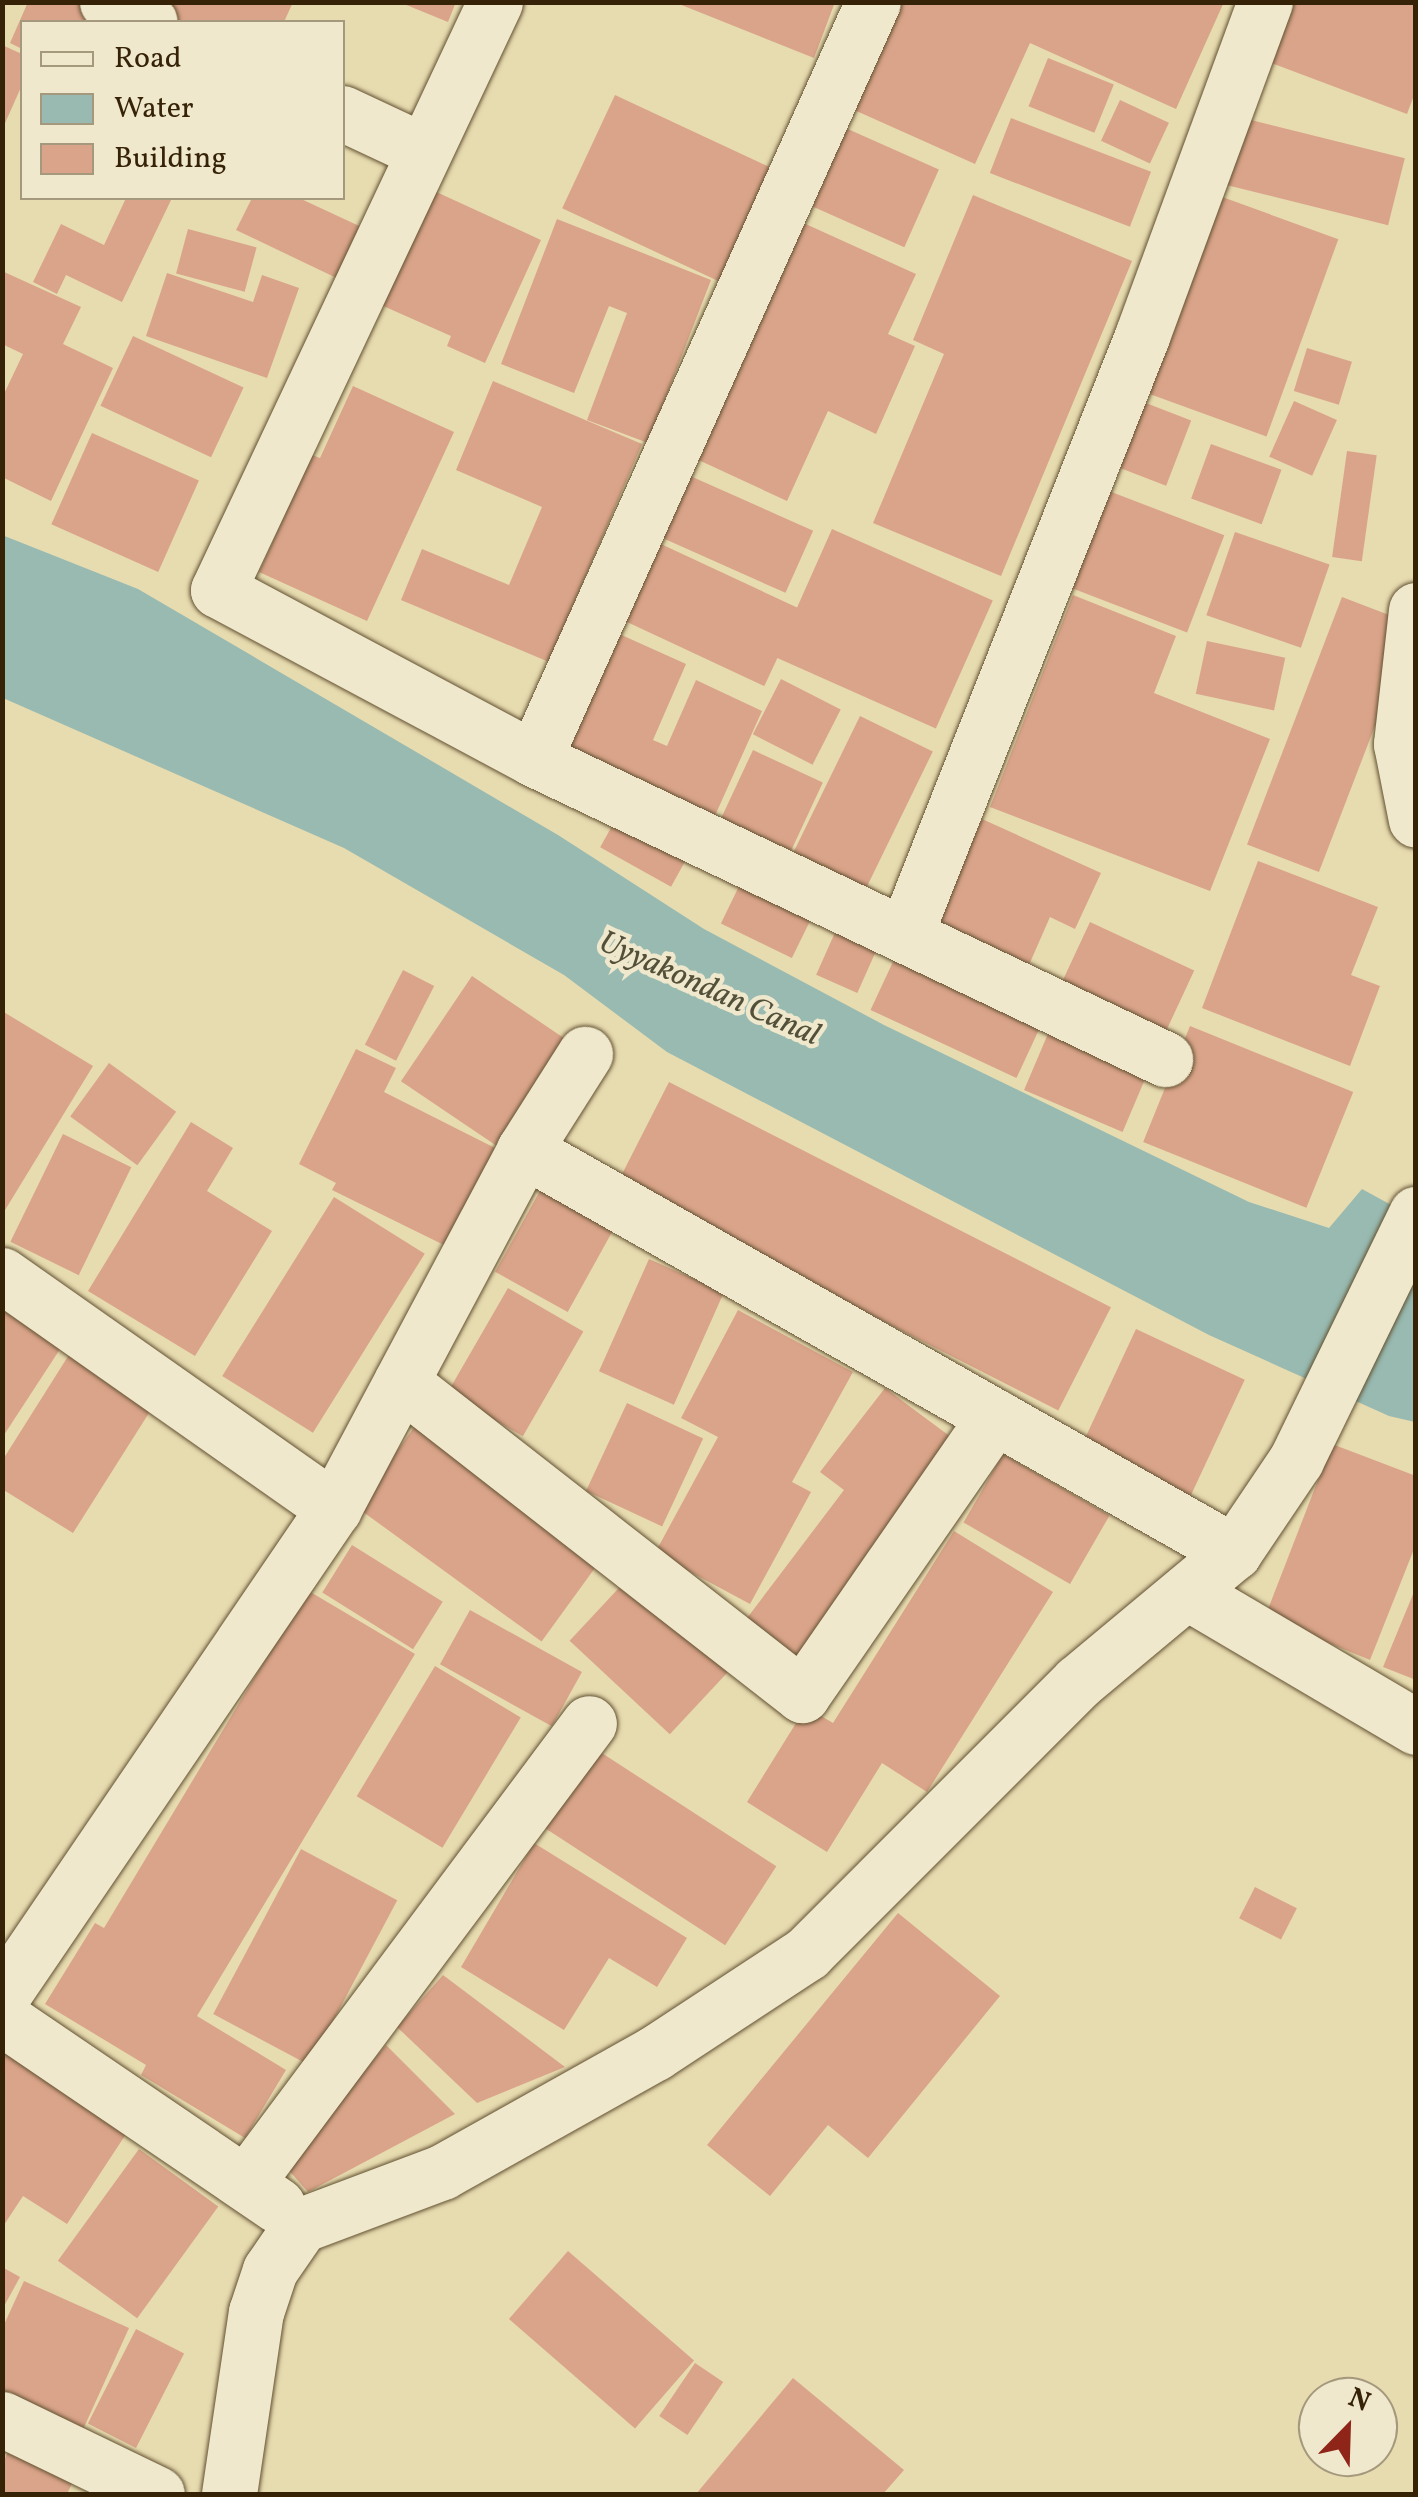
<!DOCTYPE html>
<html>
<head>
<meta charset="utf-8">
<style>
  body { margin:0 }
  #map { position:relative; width:1418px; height:2497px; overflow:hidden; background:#e7dbb0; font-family:Vollkorn,serif }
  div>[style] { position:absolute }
  .water>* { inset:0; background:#98bab1 }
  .building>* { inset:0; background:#daa48a; transform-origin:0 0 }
  .roads { filter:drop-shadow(0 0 2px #625131) drop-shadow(0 0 2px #625131) }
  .minor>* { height:55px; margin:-27.5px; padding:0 27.5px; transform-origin:27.5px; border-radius:27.5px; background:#efe8cc }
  span { translate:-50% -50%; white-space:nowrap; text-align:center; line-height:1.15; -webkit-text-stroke:9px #efe8cc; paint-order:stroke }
  .water-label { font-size:32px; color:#53503a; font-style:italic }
  .frame { position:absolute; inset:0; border:5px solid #362307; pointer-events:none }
  .legend { position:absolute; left:20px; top:20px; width:325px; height:180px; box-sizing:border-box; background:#efe8cc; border:2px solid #a5997d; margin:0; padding:12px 18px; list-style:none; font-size:30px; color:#362307 }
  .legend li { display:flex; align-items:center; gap:20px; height:50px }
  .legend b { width:50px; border:2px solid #a5997d }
  .north { position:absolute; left:1298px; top:2377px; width:100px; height:100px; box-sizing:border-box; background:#efe8cc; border:2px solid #a5997d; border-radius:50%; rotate:23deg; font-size:28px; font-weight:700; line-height:40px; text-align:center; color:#362307 }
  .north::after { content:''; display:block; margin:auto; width:35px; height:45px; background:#8f2418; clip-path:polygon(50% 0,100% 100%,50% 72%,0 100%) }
</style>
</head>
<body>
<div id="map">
  <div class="water">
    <i style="clip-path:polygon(2px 535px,138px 589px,558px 835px,704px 929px,884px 1025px,1249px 1202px,1329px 1228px,1362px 1189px,1415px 1218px,1415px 1422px,1389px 1416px,1209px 1335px,667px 1052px,564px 975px,344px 848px,3px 698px)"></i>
  </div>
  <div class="building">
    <i style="clip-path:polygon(28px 2px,88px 2px,132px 22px,22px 22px,22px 49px,10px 43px)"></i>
    <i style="clip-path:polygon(135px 2px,293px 2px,284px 22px,179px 22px)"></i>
    <i style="clip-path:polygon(399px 2px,456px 2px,448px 22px)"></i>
    <i style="clip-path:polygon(674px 2px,835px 2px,814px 58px)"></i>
    <i style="clip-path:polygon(889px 2px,1224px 2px,1176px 109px,1030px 43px,975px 164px,843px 105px)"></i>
    <i style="clip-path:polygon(1279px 2px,1416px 2px,1416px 90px,1407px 114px,1258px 58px)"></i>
    <i style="clip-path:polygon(2px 45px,22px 54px,22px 85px,2px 130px)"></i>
    <i style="left:1048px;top:58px;width:71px;height:52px;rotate:22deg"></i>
    <i style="left:615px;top:95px;width:174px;height:125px;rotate:25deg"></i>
    <i style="left:1120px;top:100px;width:54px;height:45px;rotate:25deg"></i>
    <i style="left:1235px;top:116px;width:175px;height:69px;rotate:14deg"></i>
    <i style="left:1011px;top:118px;width:150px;height:59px;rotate:21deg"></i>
    <i style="left:832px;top:122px;width:117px;height:85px;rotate:24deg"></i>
    <i style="clip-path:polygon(432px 190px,541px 240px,485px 363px,447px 346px,451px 336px,381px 305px)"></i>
    <i style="left:1203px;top:190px;width:144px;height:210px;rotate:20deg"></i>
    <i style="clip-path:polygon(973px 195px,1132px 261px,1001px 576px,873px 523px,944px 354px,913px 340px)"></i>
    <i style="clip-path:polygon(126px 198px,172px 198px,122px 302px,66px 275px,57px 294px,33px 282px,61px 224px,104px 245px)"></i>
    <i style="clip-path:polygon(252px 198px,299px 198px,370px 231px,345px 282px,236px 230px)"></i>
    <i style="clip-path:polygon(557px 219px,711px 280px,648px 443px,587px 420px,627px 313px,609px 306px,574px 393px,501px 364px)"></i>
    <i style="clip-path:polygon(799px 221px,916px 274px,888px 334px,915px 346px,876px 434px,828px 411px,787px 501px,692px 457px)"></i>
    <i style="left:188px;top:229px;width:71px;height:46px;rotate:15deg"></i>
    <i style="clip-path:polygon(2px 271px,81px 307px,63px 344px,113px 368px,51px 501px,2px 477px,2px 398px,23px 354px,2px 344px)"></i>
    <i style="clip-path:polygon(167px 273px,253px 302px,262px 275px,299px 288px,267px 378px,146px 336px)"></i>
    <i style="left:133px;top:336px;width:122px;height:77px;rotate:25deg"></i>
    <i style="left:1307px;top:348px;width:47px;height:45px;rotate:17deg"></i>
    <i style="clip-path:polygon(493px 381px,642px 444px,549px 662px,401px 600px,422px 549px,509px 585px,542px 507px,456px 470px)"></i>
    <i style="clip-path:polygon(353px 386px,454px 432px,367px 621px,259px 572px,312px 455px,320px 458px)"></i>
    <i style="left:1138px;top:400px;width:57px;height:70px;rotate:21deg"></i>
    <i style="left:1294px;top:401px;width:47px;height:61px;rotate:24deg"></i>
    <i style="left:92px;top:433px;width:117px;height:100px;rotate:24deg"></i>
    <i style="left:1211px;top:444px;width:75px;height:58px;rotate:20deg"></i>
    <i style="left:1347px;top:451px;width:30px;height:107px;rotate:8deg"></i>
    <i style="left:688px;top:475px;width:137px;height:68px;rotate:24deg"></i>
    <i style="left:1088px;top:483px;width:146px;height:104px;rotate:21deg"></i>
    <i style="left:832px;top:529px;width:176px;height:140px;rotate:24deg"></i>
    <i style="left:1235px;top:532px;width:100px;height:88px;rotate:19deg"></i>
    <i style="left:648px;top:538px;width:168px;height:85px;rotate:25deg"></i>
    <i style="clip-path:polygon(1073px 595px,1176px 636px,1154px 693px,1270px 739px,1210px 891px,990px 807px)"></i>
    <i style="left:1342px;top:597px;width:77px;height:265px;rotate:21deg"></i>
    <i style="clip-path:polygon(606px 628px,686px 664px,653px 740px,667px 746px,696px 680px,762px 711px,709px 829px,548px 757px)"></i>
    <i style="left:1207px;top:641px;width:80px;height:54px;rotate:12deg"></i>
    <i style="left:781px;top:679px;width:67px;height:62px;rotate:27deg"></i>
    <i style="left:860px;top:716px;width:81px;height:168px;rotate:26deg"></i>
    <i style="left:753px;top:750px;width:77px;height:79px;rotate:25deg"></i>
    <i style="left:622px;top:808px;width:81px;height:45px;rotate:29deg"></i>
    <i style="clip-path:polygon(982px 819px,1101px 873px,1075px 929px,1050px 917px,1025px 974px,931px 932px)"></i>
    <i style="clip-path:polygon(1258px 861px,1378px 907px,1351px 975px,1380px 986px,1350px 1066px,1202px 1008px)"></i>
    <i style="left:745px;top:874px;width:79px;height:55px;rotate:26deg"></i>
    <i style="left:841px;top:919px;width:45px;height:61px;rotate:24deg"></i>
    <i style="left:1090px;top:922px;width:115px;height:74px;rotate:25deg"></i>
    <i style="left:898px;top:951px;width:161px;height:65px;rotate:25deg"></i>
    <i style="left:403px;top:970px;width:35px;height:84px;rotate:27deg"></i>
    <i style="left:472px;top:976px;width:117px;height:127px;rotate:34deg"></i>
    <i style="clip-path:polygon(2px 1011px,93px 1066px,2px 1215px)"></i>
    <i style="left:1053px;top:1022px;width:107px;height:74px;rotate:23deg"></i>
    <i style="left:1190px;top:1026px;width:176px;height:125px;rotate:22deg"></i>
    <i style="clip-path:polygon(356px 1049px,396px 1068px,384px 1092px,497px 1149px,448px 1247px,332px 1190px,336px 1183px,299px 1164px)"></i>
    <i style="left:109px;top:1063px;width:83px;height:66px;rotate:36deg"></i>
    <i style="left:669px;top:1082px;width:496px;height:116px;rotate:27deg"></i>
    <i style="clip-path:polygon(191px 1122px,233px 1148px,207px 1191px,272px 1231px,195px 1356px,88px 1291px)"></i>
    <i style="left:63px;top:1134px;width:76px;height:120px;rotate:26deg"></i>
    <i style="left:546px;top:1180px;width:83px;height:105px;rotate:29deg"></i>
    <i style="left:334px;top:1197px;width:107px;height:211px;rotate:32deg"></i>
    <i style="left:649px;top:1259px;width:82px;height:123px;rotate:24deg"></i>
    <i style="left:508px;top:1288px;width:87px;height:121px;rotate:30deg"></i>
    <i style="clip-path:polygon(2px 1303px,64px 1343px,2px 1438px)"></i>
    <i style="clip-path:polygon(738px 1310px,853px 1372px,792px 1482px,811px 1492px,750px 1604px,655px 1553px,718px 1437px,681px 1418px)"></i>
    <i style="left:1136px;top:1329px;width:120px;height:131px;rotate:25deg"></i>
    <i style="clip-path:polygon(77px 1342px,161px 1394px,73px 1533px,2px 1489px,2px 1461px)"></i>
    <i style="clip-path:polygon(885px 1388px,963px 1446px,796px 1668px,741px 1626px,844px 1490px,820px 1472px)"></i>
    <i style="left:627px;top:1403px;width:84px;height:97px;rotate:25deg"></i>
    <i style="left:418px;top:1422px;width:229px;height:105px;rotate:36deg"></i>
    <i style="clip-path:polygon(1332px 1444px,1416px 1476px,1416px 1544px,1370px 1660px,1265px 1617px)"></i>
    <i style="left:1003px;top:1454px;width:123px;height:79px;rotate:30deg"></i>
    <i style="clip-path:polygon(954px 1531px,1053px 1592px,927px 1792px,882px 1763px,827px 1852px,747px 1802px,806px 1707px,833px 1723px)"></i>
    <i style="left:352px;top:1545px;width:107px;height:56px;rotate:32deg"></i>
    <i style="left:631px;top:1575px;width:137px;height:90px;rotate:43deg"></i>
    <i style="clip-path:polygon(1416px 1587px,1416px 1680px,1383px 1667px)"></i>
    <i style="clip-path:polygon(307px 1590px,415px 1654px,197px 2016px,286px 2070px,245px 2138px,141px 2075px,146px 2065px,45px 2004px,95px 1923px,104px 1928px)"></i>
    <i style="left:470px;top:1610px;width:128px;height:62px;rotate:29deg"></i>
    <i style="left:435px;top:1666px;width:100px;height:152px;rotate:31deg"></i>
    <i style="left:591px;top:1746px;width:221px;height:94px;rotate:33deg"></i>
    <i style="clip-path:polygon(534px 1843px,687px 1938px,657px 1987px,609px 1958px,564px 2030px,461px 1967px)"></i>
    <i style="left:301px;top:1849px;width:109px;height:187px;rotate:28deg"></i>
    <i style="left:1255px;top:1887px;width:47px;height:35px;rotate:27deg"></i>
    <i style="clip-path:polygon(898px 1913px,1000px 1996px,868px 2158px,828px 2125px,770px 2196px,707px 2145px)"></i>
    <i style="clip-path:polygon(443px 1975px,565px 2067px,477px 2103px,397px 2027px)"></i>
    <i style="clip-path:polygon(386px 2045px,455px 2114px,308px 2192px,285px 2166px)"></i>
    <i style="clip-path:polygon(2px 2048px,128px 2131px,67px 2224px,23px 2196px,2px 2228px)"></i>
    <i style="left:139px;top:2149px;width:98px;height:138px;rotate:36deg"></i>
    <i style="left:568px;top:2251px;width:167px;height:90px;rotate:41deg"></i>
    <i style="clip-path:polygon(2px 2267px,20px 2277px,2px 2310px)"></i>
    <i style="clip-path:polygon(24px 2281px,129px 2328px,81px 2434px,2px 2399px,2px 2329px)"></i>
    <i style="left:136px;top:2329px;width:54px;height:106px;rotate:27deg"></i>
    <i style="left:695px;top:2363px;width:34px;height:64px;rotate:34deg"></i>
    <i style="clip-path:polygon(793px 2378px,904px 2470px,883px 2494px,696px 2494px)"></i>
    <i style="clip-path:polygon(11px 2446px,76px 2475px,67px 2494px,2px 2494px,2px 2464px)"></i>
  </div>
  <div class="roads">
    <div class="minor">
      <i style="left:107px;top:2px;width:47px;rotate:24.9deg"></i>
      <i style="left:495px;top:2px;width:650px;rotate:115.22deg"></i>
      <i style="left:218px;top:590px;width:358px;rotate:28.1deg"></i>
      <i style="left:534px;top:759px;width:699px;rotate:25.43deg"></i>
      <i style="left:342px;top:113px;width:89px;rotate:25.1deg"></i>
      <i style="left:1416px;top:610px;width:135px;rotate:96.4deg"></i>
      <i style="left:1401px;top:744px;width:77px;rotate:78.8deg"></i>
      <i style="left:534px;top:759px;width:829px;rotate:-65.88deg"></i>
      <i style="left:905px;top:935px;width:644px;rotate:-68.41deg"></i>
      <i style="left:1142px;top:336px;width:356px;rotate:-69.8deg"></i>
      <i style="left:524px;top:1150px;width:816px;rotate:29.52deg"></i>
      <i style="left:2px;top:1275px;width:406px;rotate:35.1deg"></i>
      <i style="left:401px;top:1382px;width:509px;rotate:37.97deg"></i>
      <i style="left:802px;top:1695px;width:339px;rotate:-55.3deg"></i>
      <i style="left:1187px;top:1592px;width:266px;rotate:30.5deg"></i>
      <i style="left:2px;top:1996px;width:590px;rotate:-55.77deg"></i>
      <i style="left:334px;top:1508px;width:405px;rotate:-62deg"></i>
      <i style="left:524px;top:1150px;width:114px;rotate:-57.6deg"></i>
      <i style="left:2px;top:2018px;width:333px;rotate:34.2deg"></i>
      <i style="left:248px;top:2180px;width:570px;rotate:-53.27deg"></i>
      <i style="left:2px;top:2419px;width:172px;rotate:25.8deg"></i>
      <i style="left:229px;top:2494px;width:184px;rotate:-81.6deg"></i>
      <i style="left:256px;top:2312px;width:44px;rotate:-71.6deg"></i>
      <i style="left:270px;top:2270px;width:55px;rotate:-55.4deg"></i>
      <i style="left:301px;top:2225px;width:151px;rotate:-20.6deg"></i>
      <i style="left:442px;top:2172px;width:244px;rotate:-29.2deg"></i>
      <i style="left:655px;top:2053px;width:182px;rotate:-33.3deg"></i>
      <i style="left:807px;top:1953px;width:383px;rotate:-45deg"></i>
      <i style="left:1078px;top:1682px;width:203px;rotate:-39.8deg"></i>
      <i style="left:1234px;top:1552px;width:111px;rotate:-56deg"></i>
      <i style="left:1296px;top:1460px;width:274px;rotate:-64deg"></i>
    </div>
  </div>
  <div class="water-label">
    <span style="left:709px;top:990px;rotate:24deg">Uyyakondan Canal</span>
  </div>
  <div class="frame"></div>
  <ul class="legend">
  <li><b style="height:12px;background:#efe8cc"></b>Road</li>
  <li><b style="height:28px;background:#98bab1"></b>Water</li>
  <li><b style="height:28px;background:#daa48a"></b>Building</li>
  </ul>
  <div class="north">N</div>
</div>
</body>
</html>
